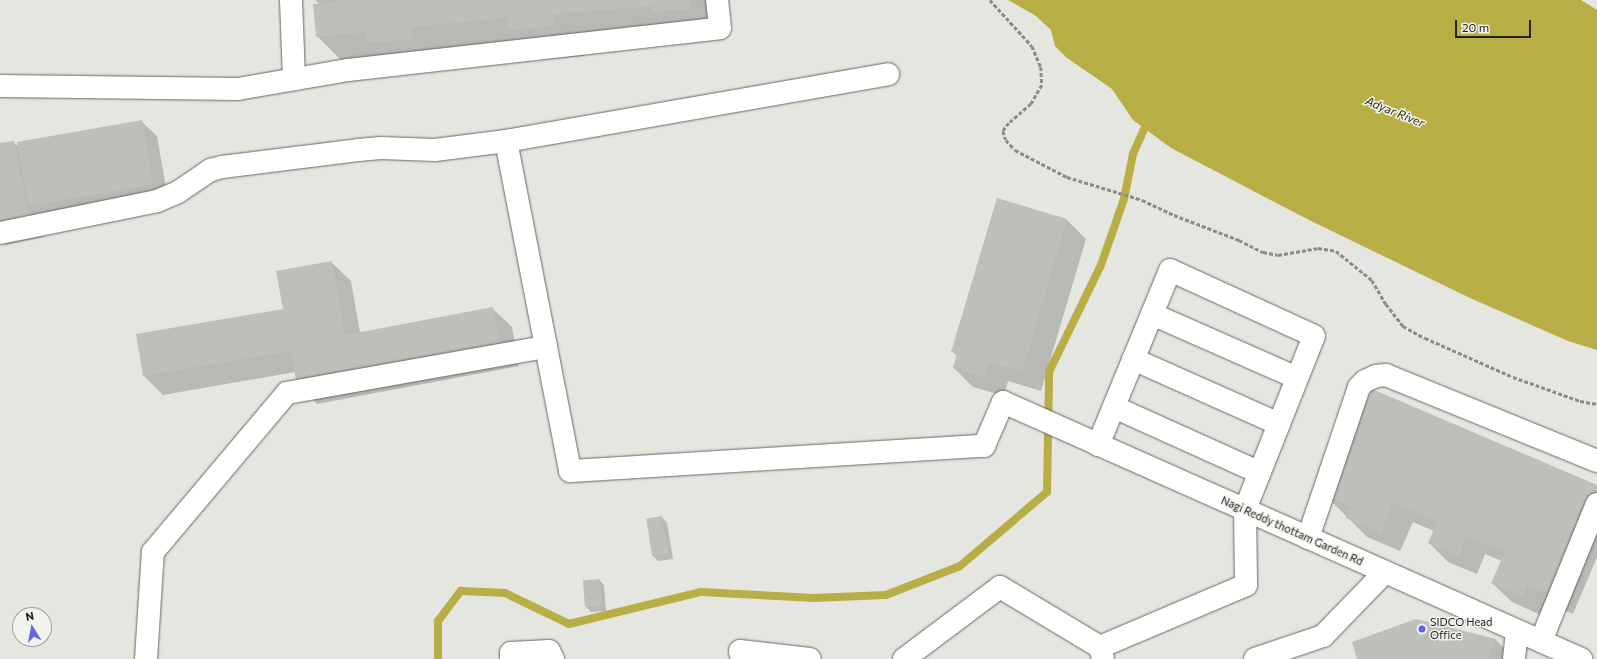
<!DOCTYPE html>
<html>
<head>
<meta charset="utf-8">
<style>
  body { margin:0 }
  #map { position:relative; width:1597px; height:659px; overflow:hidden; background:#e6e6e1; font-family:Commissioner,sans-serif }
  div>[style] { position:absolute }
  .water>* { inset:0; background:#b7ae46 }
  .shadow>* { inset:0; background:#0003 }
  .stream>* { height:8px; margin:-4px; padding:0 4px; transform-origin:4px; border-radius:4px; background:#b7ae46 }
  .building>* { inset:0; background:#bfbfba; transform-origin:0 0 }
  .path>* { height:2.5px; margin-top:-1.25px; transform-origin:0; background:repeating-linear-gradient(90deg,#8b8b87 0 4px,transparent 0 6px) }
  .roads { filter:drop-shadow(0 0 1px #676763) drop-shadow(0 0 1px #676763) }
  .minor>* { height:22px; margin:-11px; padding:0 11px; transform-origin:11px; border-radius:11px; background:#fff }
  .dots>* { width:11px; height:11px; translate:-50% -50%; box-sizing:border-box; border:2px solid #f3f3ee; border-radius:50% }
  span { translate:-50% -50%; white-space:nowrap; text-align:center; line-height:1.15; -webkit-text-stroke:3px #f3f3ee; paint-order:stroke }
  .street-label { font-size:11px; color:#232321 }
  .poi-label { font-size:11px; color:#232321 }
  .left { translate:0 -50%; text-align:left }
  .water-label { font-size:12px; color:#343002; font-style:italic }
  .north { position:absolute; left:12px; top:607px; width:40px; height:40px; box-sizing:border-box; background:#f3f3ee; border:1px solid #a0a09c; border-radius:50%; rotate:349deg; font-size:11px; font-weight:700; line-height:16px; text-align:center; color:#232321 }
  .north::after { content:''; display:block; margin:auto; width:14px; height:18px; background:#5f69e1; clip-path:polygon(50% 0,100% 100%,50% 72%,0 100%) }
  .scale { position:absolute; left:1455px; top:20px; width:76px; height:18px; box-sizing:border-box; border:2px solid #232321; border-top:0; padding-left:5px; font-size:12px; line-height:14px; white-space:nowrap; color:#232321; -webkit-text-stroke:3px #f3f3ee; paint-order:stroke }
</style>
</head>
<body>
<div id="map">
  <div class="water">
    <i style="clip-path:polygon(1008px 0,1581px 0,1597px 10px,1597px 350px,1568px 341px,1470px 298px,1309px 220px,1171px 148px,1133px 120px,1112px 89px,1067px 58px,1055px 46px,1051px 30px,1036px 16px)"></i>
  </div>
  <div class="shadow">
    <i style="clip-path:polygon(315px 0,707px 0,719px 18px,720px 39px,684px 42px,583px 44px,584px 56px,540px 60px,529px 49px,347px 66px,317px 36px,320px 4px)"></i>
    <i style="clip-path:polygon(141px 121px,157px 136px,168px 199px,40px 217px,44px 237px,6px 245px,0 239px,0 144px,13px 142px,19px 147px)"></i>
    <i style="clip-path:polygon(998px 200px,1067px 220px,1086px 239px,1041px 391px,1008px 381px,1004px 396px,973px 387px,954px 368px,957px 356px,952px 351px)"></i>
    <i style="clip-path:polygon(331px 262px,351px 281px,360px 333px,492px 308px,512px 327px,519px 366px,317px 404px,298px 385px,295px 372px,163px 395px,144px 376px,284px 310px)"></i>
    <i style="clip-path:polygon(1597px 486px,1597px 557px,1573px 614px,1546px 603px,1541px 615px,1512px 602px,1492px 583px,1502px 561px,1485px 554px,1477px 574px,1448px 562px,1429px 543px,1434px 531px,1413px 522px,1400px 551px,1367px 537px,1326px 496px)"></i>
    <i style="clip-path:polygon(662px 517px,667px 523px,673px 559px,658px 561px,653px 556px)"></i>
    <i style="clip-path:polygon(599px 580px,604px 585px,606px 611px,591px 612px,586px 607px)"></i>
    <i style="clip-path:polygon(1496px 640px,1511px 655px,1509px 659px,1358px 659px)"></i>
  </div>
  <div class="stream">
    <i style="left:438px;top:659px;width:38px;rotate:-90deg"></i>
    <i style="left:438px;top:621px;width:38px;rotate:-53deg"></i>
    <i style="left:461px;top:591px;width:44px;rotate:2.6deg"></i>
    <i style="left:505px;top:593px;width:71px;rotate:25.8deg"></i>
    <i style="left:569px;top:624px;width:135px;rotate:-13.7deg"></i>
    <i style="left:700px;top:592px;width:114px;rotate:3deg"></i>
    <i style="left:814px;top:598px;width:72px;rotate:-2.4deg"></i>
    <i style="left:886px;top:595px;width:79px;rotate:-21.4deg"></i>
    <i style="left:960px;top:566px;width:114px;rotate:-40.4deg"></i>
    <i style="left:1047px;top:492px;width:120px;rotate:-89deg"></i>
    <i style="left:1049px;top:372px;width:119px;rotate:-64.1deg"></i>
    <i style="left:1101px;top:265px;width:70px;rotate:-70.8deg"></i>
    <i style="left:1124px;top:199px;width:46px;rotate:-78.7deg"></i>
    <i style="left:1133px;top:154px;width:37px;rotate:-66deg"></i>
  </div>
  <div class="building">
    <i style="clip-path:polygon(339px 0,690px 0,690px 9px,653px 12px,652px 6px,553px 14px,554px 26px,508px 30px,507px 18px,412px 27px,413px 39px,367px 43px,366px 32px,316px 37px,313px 4px,339px 2px)"></i>
    <i style="left:142px;top:120px;width:65px;height:127px;rotate:80deg"></i>
    <i style="clip-path:polygon(14px 141px,30px 222px,0 228px,0 143px)"></i>
    <i style="clip-path:polygon(997px 198px,1067px 219px,1022px 372px,989px 362px,985px 377px,953px 368px,957px 353px,951px 352px)"></i>
    <i style="clip-path:polygon(332px 261px,345px 335px,493px 307px,501px 347px,297px 385px,291px 351px,143px 376px,136px 334px,283px 309px,276px 271px)"></i>
    <i style="clip-path:polygon(1372px 389px,1597px 485px,1597px 494px,1553px 596px,1527px 585px,1522px 596px,1491px 583px,1505px 552px,1466px 536px,1458px 556px,1428px 543px,1437px 522px,1393px 503px,1381px 533px,1346px 518px,1351px 507px,1325px 496px)"></i>
    <i style="left:662px;top:516px;width:38px;height:16px;rotate:81deg"></i>
    <i style="left:600px;top:579px;width:27px;height:17px;rotate:86deg"></i>
    <i style="clip-path:polygon(1416px 619px,1496px 639px,1488px 659px,1357px 659px,1352px 642px)"></i>
  </div>
  <div class="path">
    <i style="left:990px;top:0;width:62px;rotate:47.6deg"></i>
    <i style="left:1032px;top:46px;width:23px;rotate:67deg"></i>
    <i style="left:1041px;top:67px;width:18px;rotate:87deg"></i>
    <i style="left:1042px;top:85px;width:22px;rotate:120deg"></i>
    <i style="left:1031px;top:104px;width:29px;rotate:139deg"></i>
    <i style="left:1009px;top:123px;width:10px;rotate:127deg"></i>
    <i style="left:1003px;top:131px;width:9px;rotate:72deg"></i>
    <i style="left:1006px;top:140px;width:13px;rotate:48deg"></i>
    <i style="left:1015px;top:150px;width:59px;rotate:27.4deg"></i>
    <i style="left:1067px;top:177px;width:78px;rotate:17deg"></i>
    <i style="left:1142px;top:200px;width:35px;rotate:25deg"></i>
    <i style="left:1174px;top:215px;width:70px;rotate:21deg"></i>
    <i style="left:1239px;top:240px;width:27px;rotate:27deg"></i>
    <i style="left:1263px;top:252px;width:15px;rotate:11deg"></i>
    <i style="left:1278px;top:255px;width:41px;rotate:-9.9deg"></i>
    <i style="left:1318px;top:248px;width:18px;rotate:9deg"></i>
    <i style="left:1336px;top:251px;width:46px;rotate:38.9deg"></i>
    <i style="left:1372px;top:280px;width:28px;rotate:60deg"></i>
    <i style="left:1386px;top:304px;width:28px;rotate:52deg"></i>
    <i style="left:1403px;top:326px;width:25px;rotate:29deg"></i>
    <i style="left:1425px;top:338px;width:96px;rotate:23.9deg"></i>
    <i style="left:1513px;top:377px;width:71px;rotate:19.7deg"></i>
    <i style="left:1580px;top:401px;width:17px;rotate:10deg"></i>
  </div>
  <div class="roads">
    <div class="minor">
      <i style="left:291px;top:0;width:79px;rotate:87.8deg"></i>
      <i style="left:0;top:86px;width:238px;rotate:0.7deg"></i>
      <i style="left:238px;top:89px;width:112px;rotate:-9.8deg"></i>
      <i style="left:348px;top:70px;width:374px;rotate:-6.4deg"></i>
      <i style="left:720px;top:28px;width:28px;rotate:-96deg"></i>
      <i style="left:506px;top:141px;width:336px;rotate:79deg"></i>
      <i style="left:570px;top:471px;width:415px;rotate:-3.5deg"></i>
      <i style="left:984px;top:446px;width:48px;rotate:-66.6deg"></i>
      <i style="left:1003px;top:402px;width:633px;rotate:23.97deg"></i>
      <i style="left:0;top:233px;width:160px;rotate:-11.5deg"></i>
      <i style="left:157px;top:201px;width:23px;rotate:-23deg"></i>
      <i style="left:178px;top:192px;width:40px;rotate:-34deg"></i>
      <i style="left:211px;top:170px;width:11px;rotate:-15deg"></i>
      <i style="left:222px;top:167px;width:137px;rotate:-7.1deg"></i>
      <i style="left:358px;top:150px;width:23px;rotate:-5deg"></i>
      <i style="left:381px;top:148px;width:54px;rotate:2.1deg"></i>
      <i style="left:435px;top:150px;width:72px;rotate:-7.2deg"></i>
      <i style="left:506px;top:141px;width:388px;rotate:-9.9deg"></i>
      <i style="left:1152px;top:314px;width:158px;rotate:23.8deg"></i>
      <i style="left:1133px;top:359px;width:160px;rotate:24deg"></i>
      <i style="left:1114px;top:407px;width:160px;rotate:24.3deg"></i>
      <i style="left:1098px;top:445px;width:189px;rotate:-67.6deg"></i>
      <i style="left:1170px;top:270px;width:158px;rotate:24.6deg"></i>
      <i style="left:1314px;top:336px;width:186px;rotate:111.7deg"></i>
      <i style="left:1245px;top:509px;width:76px;rotate:89.2deg"></i>
      <i style="left:1246px;top:585px;width:159px;rotate:157deg"></i>
      <i style="left:1308px;top:538px;width:159px;rotate:-71.3deg"></i>
      <i style="left:1359px;top:387px;width:8px;rotate:-45deg"></i>
      <i style="left:1365px;top:381px;width:12px;rotate:-24deg"></i>
      <i style="left:1376px;top:376px;width:10px;rotate:-6deg"></i>
      <i style="left:1386px;top:375px;width:228px;rotate:22.2deg"></i>
      <i style="left:1541px;top:641px;width:148px;rotate:-67.8deg"></i>
      <i style="left:146px;top:659px;width:107px;rotate:-86.3deg"></i>
      <i style="left:153px;top:552px;width:208px;rotate:-49.9deg"></i>
      <i style="left:287px;top:393px;width:263px;rotate:-10.1deg"></i>
      <i style="left:511px;top:659px;width:6px;rotate:-90deg"></i>
      <i style="left:511px;top:653px;width:38px;rotate:-3deg"></i>
      <i style="left:549px;top:651px;width:9px;rotate:63deg"></i>
      <i style="left:742px;top:659px;width:8px;rotate:-104deg"></i>
      <i style="left:740px;top:651px;width:70px;rotate:6.5deg"></i>
      <i style="left:904px;top:659px;width:120px;rotate:-36.9deg"></i>
      <i style="left:1000px;top:587px;width:117px;rotate:31deg"></i>
      <i style="left:1100px;top:647px;width:12px;rotate:76deg"></i>
      <i style="left:1255px;top:659px;width:72px;rotate:-18.7deg"></i>
      <i style="left:1323px;top:636px;width:89px;rotate:-45.9deg"></i>
      <i style="left:1514px;top:659px;width:28px;rotate:-84deg"></i>
    </div>
  </div>
  <div class="dots">
    <i style="left:1422px;top:629px;background:#5f69e1"></i>
  </div>
  <div class="street-label">
    <span style="left:1292px;top:531px;rotate:24deg">Nagi Reddy thottam Garden Rd</span>
  </div>
  <div class="poi-label">
    <span class="left" style="left:1430px;top:629px">SIDCO Head<br>Office</span>
  </div>
  <div class="water-label">
    <span style="left:1395px;top:112px;rotate:22deg">Adyar River</span>
  </div>
  <div class="north">N</div>
  <div class="scale">20 m</div>
</div>
</body>
</html>
